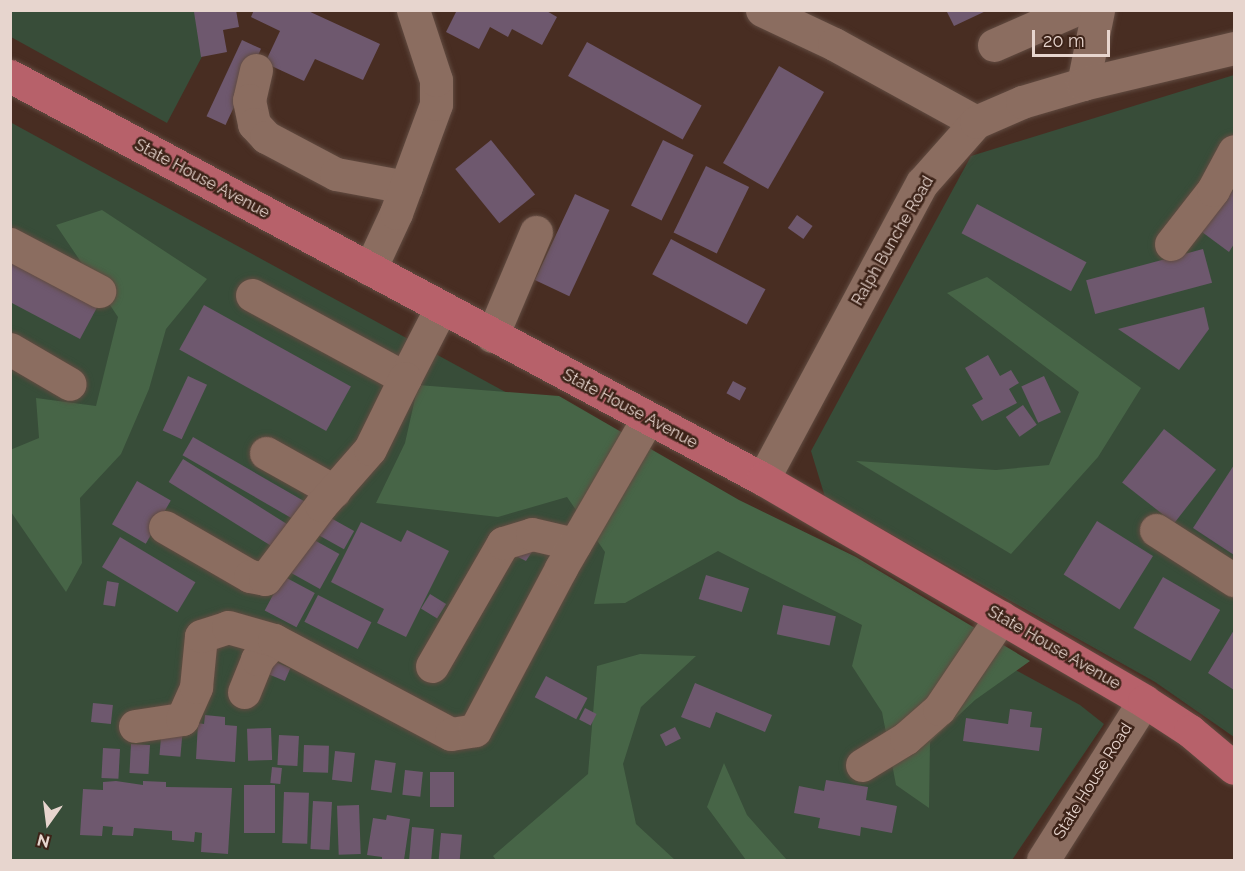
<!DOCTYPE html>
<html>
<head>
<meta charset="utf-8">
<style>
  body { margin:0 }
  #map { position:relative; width:1245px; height:871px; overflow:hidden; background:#482d22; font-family:Raleway,sans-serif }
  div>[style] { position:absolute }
  .green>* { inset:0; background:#384d39 }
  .forest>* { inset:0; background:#476547 }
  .building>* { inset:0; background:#6e586e; transform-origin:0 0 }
  .roads { filter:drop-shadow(0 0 2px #614b41) drop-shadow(0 0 2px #614b41) }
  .minor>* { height:33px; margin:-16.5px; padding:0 16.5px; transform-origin:16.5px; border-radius:16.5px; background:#8b6d60 }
  .major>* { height:33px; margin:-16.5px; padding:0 16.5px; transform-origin:16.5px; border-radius:16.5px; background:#b7616a }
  span { translate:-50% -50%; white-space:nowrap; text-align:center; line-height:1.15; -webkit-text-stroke:5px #3d2318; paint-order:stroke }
  .street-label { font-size:16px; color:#e7d5ce }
  .frame { position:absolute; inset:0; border:12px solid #e7d5ce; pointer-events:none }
  .north { position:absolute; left:18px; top:793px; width:60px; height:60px; -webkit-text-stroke:4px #3d2318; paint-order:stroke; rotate:194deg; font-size:16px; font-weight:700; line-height:24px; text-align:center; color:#e7d5ce }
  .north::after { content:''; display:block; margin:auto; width:21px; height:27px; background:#e7d5ce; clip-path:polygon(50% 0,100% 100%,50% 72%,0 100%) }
  .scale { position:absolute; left:1032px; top:30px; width:78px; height:27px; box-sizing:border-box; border:3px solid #e7d5ce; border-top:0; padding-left:8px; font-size:18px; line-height:21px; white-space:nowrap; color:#e7d5ce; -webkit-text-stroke:4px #3d2318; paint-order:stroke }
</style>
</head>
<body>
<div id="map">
  <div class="green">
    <i style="clip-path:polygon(11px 11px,226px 11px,167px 123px,11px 37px)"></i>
    <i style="clip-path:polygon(1234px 75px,1234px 737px,1155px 682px,825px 497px,811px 451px,971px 156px)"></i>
    <i style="clip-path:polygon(10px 122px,1080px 705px,1104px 724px,1012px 860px,11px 860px)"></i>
  </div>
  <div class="forest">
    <i style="clip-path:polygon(102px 210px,207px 279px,166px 329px,149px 389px,121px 454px,80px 498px,82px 563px,66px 592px,11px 512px,10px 450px,39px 438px,36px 398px,96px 406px,118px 317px,56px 225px)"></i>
    <i style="clip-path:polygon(987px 277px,1141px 388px,1098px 457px,1011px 554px,856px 461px,996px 470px,1049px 465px,1079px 392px,947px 293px)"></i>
    <i style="clip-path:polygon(418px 385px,559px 396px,739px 500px,856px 557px,1030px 661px,975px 700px,930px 742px,929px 808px,896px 785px,882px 712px,852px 666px,862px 625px,718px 551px,625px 603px,594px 604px,605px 552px,567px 497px,498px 517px,376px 503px,405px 443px)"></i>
    <i style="clip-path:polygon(640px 654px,696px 656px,641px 707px,623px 764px,636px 824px,675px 860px,496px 860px,493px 856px,588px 774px,597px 666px)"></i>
    <i style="clip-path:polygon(724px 763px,747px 815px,787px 860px,746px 860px,707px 807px)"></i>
  </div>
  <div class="building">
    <i style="clip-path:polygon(200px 10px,236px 10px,239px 27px,223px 30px,227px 52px,201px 57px,194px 12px)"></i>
    <i style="clip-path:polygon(254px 10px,306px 10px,380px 44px,363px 80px,315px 59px,304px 81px,265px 63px,280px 31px,251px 17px)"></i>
    <i style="clip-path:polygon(457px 10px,545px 10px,557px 17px,542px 45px,512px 29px,508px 37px,490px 27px,479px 49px,446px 32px)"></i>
    <i style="clip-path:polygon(946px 10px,988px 10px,954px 26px)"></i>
    <i style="left:242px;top:40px;width:21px;height:84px;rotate:25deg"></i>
    <i style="left:587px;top:42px;width:131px;height:39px;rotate:29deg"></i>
    <i style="left:779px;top:66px;width:52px;height:112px;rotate:30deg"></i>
    <i style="left:491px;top:140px;width:70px;height:46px;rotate:51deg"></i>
    <i style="left:663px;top:140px;width:34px;height:73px;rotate:26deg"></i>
    <i style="left:706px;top:166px;width:48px;height:74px;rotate:26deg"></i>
    <i style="clip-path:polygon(1234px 189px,1234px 244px,1229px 252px,1202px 232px)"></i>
    <i style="left:575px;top:194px;width:38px;height:95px;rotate:25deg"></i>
    <i style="left:977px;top:204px;width:124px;height:33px;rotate:28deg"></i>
    <i style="left:797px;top:215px;width:19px;height:16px;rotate:35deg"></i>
    <i style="left:671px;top:239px;width:107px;height:40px;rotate:28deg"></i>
    <i style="left:1203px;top:249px;width:35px;height:121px;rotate:75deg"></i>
    <i style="clip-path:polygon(10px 251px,101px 300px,80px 339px,10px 302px)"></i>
    <i style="left:204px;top:305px;width:168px;height:51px;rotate:29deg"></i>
    <i style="clip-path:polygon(1204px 307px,1209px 329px,1179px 370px,1118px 329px)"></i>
    <i style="clip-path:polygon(988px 355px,1000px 376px,1011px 370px,1019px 383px,1009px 389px,1017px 403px,982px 421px,972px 405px,983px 399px,965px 368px)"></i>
    <i style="left:188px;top:376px;width:21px;height:60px;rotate:25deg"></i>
    <i style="left:1044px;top:376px;width:40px;height:25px;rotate:65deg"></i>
    <i style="left:733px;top:381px;width:15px;height:14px;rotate:28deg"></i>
    <i style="left:1023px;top:405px;width:24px;height:21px;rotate:55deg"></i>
    <i style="left:1164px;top:429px;width:66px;height:68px;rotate:38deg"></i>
    <i style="left:193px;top:437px;width:136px;height:21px;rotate:30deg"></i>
    <i style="left:183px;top:459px;width:131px;height:27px;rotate:32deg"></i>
    <i style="clip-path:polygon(1234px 465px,1234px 555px,1193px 528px)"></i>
    <i style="left:137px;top:481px;width:39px;height:50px;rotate:30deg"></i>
    <i style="left:320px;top:512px;width:39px;height:21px;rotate:29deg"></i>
    <i style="left:1097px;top:521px;width:66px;height:63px;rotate:32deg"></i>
    <i style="clip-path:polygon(361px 522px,401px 542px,407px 530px,449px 551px,406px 637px,377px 623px,384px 609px,331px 582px)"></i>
    <i style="left:307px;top:536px;width:37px;height:40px;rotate:29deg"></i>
    <i style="left:120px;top:537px;width:88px;height:35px;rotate:31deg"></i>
    <i style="clip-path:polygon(533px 550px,526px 561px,510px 553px)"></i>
    <i style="left:706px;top:575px;width:45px;height:25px;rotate:17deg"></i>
    <i style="left:283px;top:576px;width:36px;height:39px;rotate:28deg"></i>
    <i style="left:1163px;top:577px;width:66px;height:59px;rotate:30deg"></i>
    <i style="left:107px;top:581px;width:12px;height:24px;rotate:9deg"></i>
    <i style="left:430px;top:594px;width:19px;height:17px;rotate:32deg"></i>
    <i style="left:318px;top:595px;width:60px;height:30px;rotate:27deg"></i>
    <i style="left:783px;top:605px;width:54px;height:30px;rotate:12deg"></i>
    <i style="clip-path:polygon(1234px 630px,1234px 690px,1208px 673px)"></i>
    <i style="left:271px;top:660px;width:21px;height:14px;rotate:23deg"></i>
    <i style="left:546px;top:676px;width:47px;height:24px;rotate:28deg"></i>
    <i style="clip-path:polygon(695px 683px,772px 715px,765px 732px,716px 712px,710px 728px,681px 717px)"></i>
    <i style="left:93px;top:703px;width:20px;height:19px;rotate:6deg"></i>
    <i style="left:585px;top:708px;width:13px;height:13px;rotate:27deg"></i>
    <i style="clip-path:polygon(1010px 709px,1032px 712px,1030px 727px,1042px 728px,1039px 751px,963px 741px,966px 718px,1008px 724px)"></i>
    <i style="clip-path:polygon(205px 715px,225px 717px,225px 725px,237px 726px,235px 762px,196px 759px,198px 723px,204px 724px)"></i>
    <i style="left:162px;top:726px;width:21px;height:29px;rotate:5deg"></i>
    <i style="left:675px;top:727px;width:13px;height:17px;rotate:63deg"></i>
    <i style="left:271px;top:728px;width:32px;height:24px;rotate:88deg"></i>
    <i style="left:279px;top:735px;width:20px;height:30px;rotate:3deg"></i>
    <i style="left:131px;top:744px;width:19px;height:29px;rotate:3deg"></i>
    <i style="left:304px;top:745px;width:25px;height:27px;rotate:2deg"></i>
    <i style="left:103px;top:748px;width:17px;height:30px;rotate:3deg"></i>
    <i style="left:335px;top:751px;width:20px;height:29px;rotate:6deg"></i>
    <i style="left:375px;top:760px;width:21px;height:30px;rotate:8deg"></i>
    <i style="left:272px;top:767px;width:10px;height:16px;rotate:6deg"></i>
    <i style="left:405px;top:770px;width:18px;height:25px;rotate:6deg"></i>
    <i style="left:430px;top:772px;width:24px;height:35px"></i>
    <i style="clip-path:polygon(826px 780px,868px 787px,866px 800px,897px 806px,892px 833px,861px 827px,860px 836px,818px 828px,820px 818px,794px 813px,799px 786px,824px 791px)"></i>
    <i style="clip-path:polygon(143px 781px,166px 782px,166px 787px,232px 788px,228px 854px,201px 852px,202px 833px,195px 832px,194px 842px,172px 840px,172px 831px,134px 828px,133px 836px,112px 835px,113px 827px,103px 826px,102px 836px,80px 835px,83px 789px,103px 790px,103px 782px,116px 781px,143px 785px)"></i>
    <i style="left:244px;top:785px;width:31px;height:48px"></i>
    <i style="left:284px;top:792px;width:25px;height:51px;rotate:2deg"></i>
    <i style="left:313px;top:801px;width:19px;height:48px;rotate:3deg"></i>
    <i style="left:359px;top:805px;width:49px;height:22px;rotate:88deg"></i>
    <i style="clip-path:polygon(387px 815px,410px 819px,404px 860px,382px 860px,382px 857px,367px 855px,373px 818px,386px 820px)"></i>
    <i style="left:412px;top:827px;width:22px;height:33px;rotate:5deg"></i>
    <i style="left:441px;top:833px;width:21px;height:27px;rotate:5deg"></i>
  </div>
  <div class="roads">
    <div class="minor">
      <i style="left:762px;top:10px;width:80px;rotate:25.3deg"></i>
      <i style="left:834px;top:44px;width:162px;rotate:28.8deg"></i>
      <i style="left:994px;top:45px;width:87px;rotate:-23.6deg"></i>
      <i style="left:256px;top:70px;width:31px;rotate:103deg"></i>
      <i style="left:249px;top:100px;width:25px;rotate:78deg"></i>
      <i style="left:254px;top:124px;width:18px;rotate:47deg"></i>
      <i style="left:266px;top:137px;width:79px;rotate:27.9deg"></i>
      <i style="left:336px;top:174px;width:71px;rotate:10.5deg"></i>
      <i style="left:1083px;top:84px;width:76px;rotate:-78.5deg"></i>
      <i style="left:10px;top:244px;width:101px;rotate:27.8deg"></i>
      <i style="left:1171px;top:244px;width:68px;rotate:-52.1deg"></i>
      <i style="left:1213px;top:190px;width:44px;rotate:-61.7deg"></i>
      <i style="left:370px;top:269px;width:62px;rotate:-65.1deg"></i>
      <i style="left:396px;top:213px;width:116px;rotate:-69.8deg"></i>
      <i style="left:436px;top:104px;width:24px;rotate:-90deg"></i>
      <i style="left:436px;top:80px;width:74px;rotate:-108.2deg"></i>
      <i style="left:252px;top:295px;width:174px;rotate:28.5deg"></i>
      <i style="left:405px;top:378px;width:79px;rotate:-62.8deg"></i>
      <i style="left:492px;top:336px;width:113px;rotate:-67.1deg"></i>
      <i style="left:10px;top:349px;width:69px;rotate:30.3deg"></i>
      <i style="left:266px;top:453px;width:78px;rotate:29.2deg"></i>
      <i style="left:763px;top:479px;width:336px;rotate:-61.8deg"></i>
      <i style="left:922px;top:183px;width:81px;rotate:-48.5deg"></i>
      <i style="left:976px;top:122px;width:50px;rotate:-23.5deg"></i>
      <i style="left:1022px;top:102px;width:64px;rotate:-16.4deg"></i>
      <i style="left:1083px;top:84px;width:155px;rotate:-13.4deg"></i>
      <i style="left:165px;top:527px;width:98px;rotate:30deg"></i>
      <i style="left:250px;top:576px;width:15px;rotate:11deg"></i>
      <i style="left:265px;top:579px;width:93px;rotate:-52.9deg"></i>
      <i style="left:321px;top:505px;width:74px;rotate:-48.8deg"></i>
      <i style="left:370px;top:449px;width:79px;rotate:-63.8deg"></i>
      <i style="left:1156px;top:530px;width:93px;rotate:32.7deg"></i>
      <i style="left:432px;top:666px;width:142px;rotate:-60deg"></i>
      <i style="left:503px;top:543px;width:30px;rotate:-17deg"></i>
      <i style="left:532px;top:534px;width:44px;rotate:13.1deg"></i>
      <i style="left:244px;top:692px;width:35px;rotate:-68deg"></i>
      <i style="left:257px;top:659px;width:25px;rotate:-48deg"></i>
      <i style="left:135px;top:726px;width:48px;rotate:-8.5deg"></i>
      <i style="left:182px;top:719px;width:35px;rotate:-66deg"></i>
      <i style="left:196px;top:687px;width:51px;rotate:-84.4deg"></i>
      <i style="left:201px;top:636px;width:28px;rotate:-18deg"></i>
      <i style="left:228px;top:627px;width:48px;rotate:15.8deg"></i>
      <i style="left:274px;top:640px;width:200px;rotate:28deg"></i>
      <i style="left:451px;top:734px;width:24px;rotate:-9deg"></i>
      <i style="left:475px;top:730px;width:183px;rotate:-62deg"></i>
      <i style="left:561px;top:568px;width:173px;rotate:-59.9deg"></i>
      <i style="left:862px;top:765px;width:52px;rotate:-31.5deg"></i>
      <i style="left:906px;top:738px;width:44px;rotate:-41.3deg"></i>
      <i style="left:939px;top:709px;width:111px;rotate:-56deg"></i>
      <i style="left:1043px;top:860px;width:188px;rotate:-57.6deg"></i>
    </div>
    <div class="major">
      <i style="left:10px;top:76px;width:854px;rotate:28.16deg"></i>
      <i style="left:763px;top:479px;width:441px;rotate:30.2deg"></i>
      <i style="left:1144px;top:701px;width:55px;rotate:33.1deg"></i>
      <i style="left:1190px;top:731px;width:57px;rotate:40.1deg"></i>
    </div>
  </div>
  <div class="street-label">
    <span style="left:202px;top:179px;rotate:28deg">State House Avenue</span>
    <span style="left:893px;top:241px;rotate:-60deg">Ralph Bunche Road</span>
    <span style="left:630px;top:409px;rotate:28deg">State House Avenue</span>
    <span style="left:1054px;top:648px;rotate:30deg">State House Avenue</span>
    <span style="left:1093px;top:781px;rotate:-58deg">State House Road</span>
  </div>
  <div class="frame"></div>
  <div class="north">N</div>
  <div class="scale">20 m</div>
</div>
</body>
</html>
